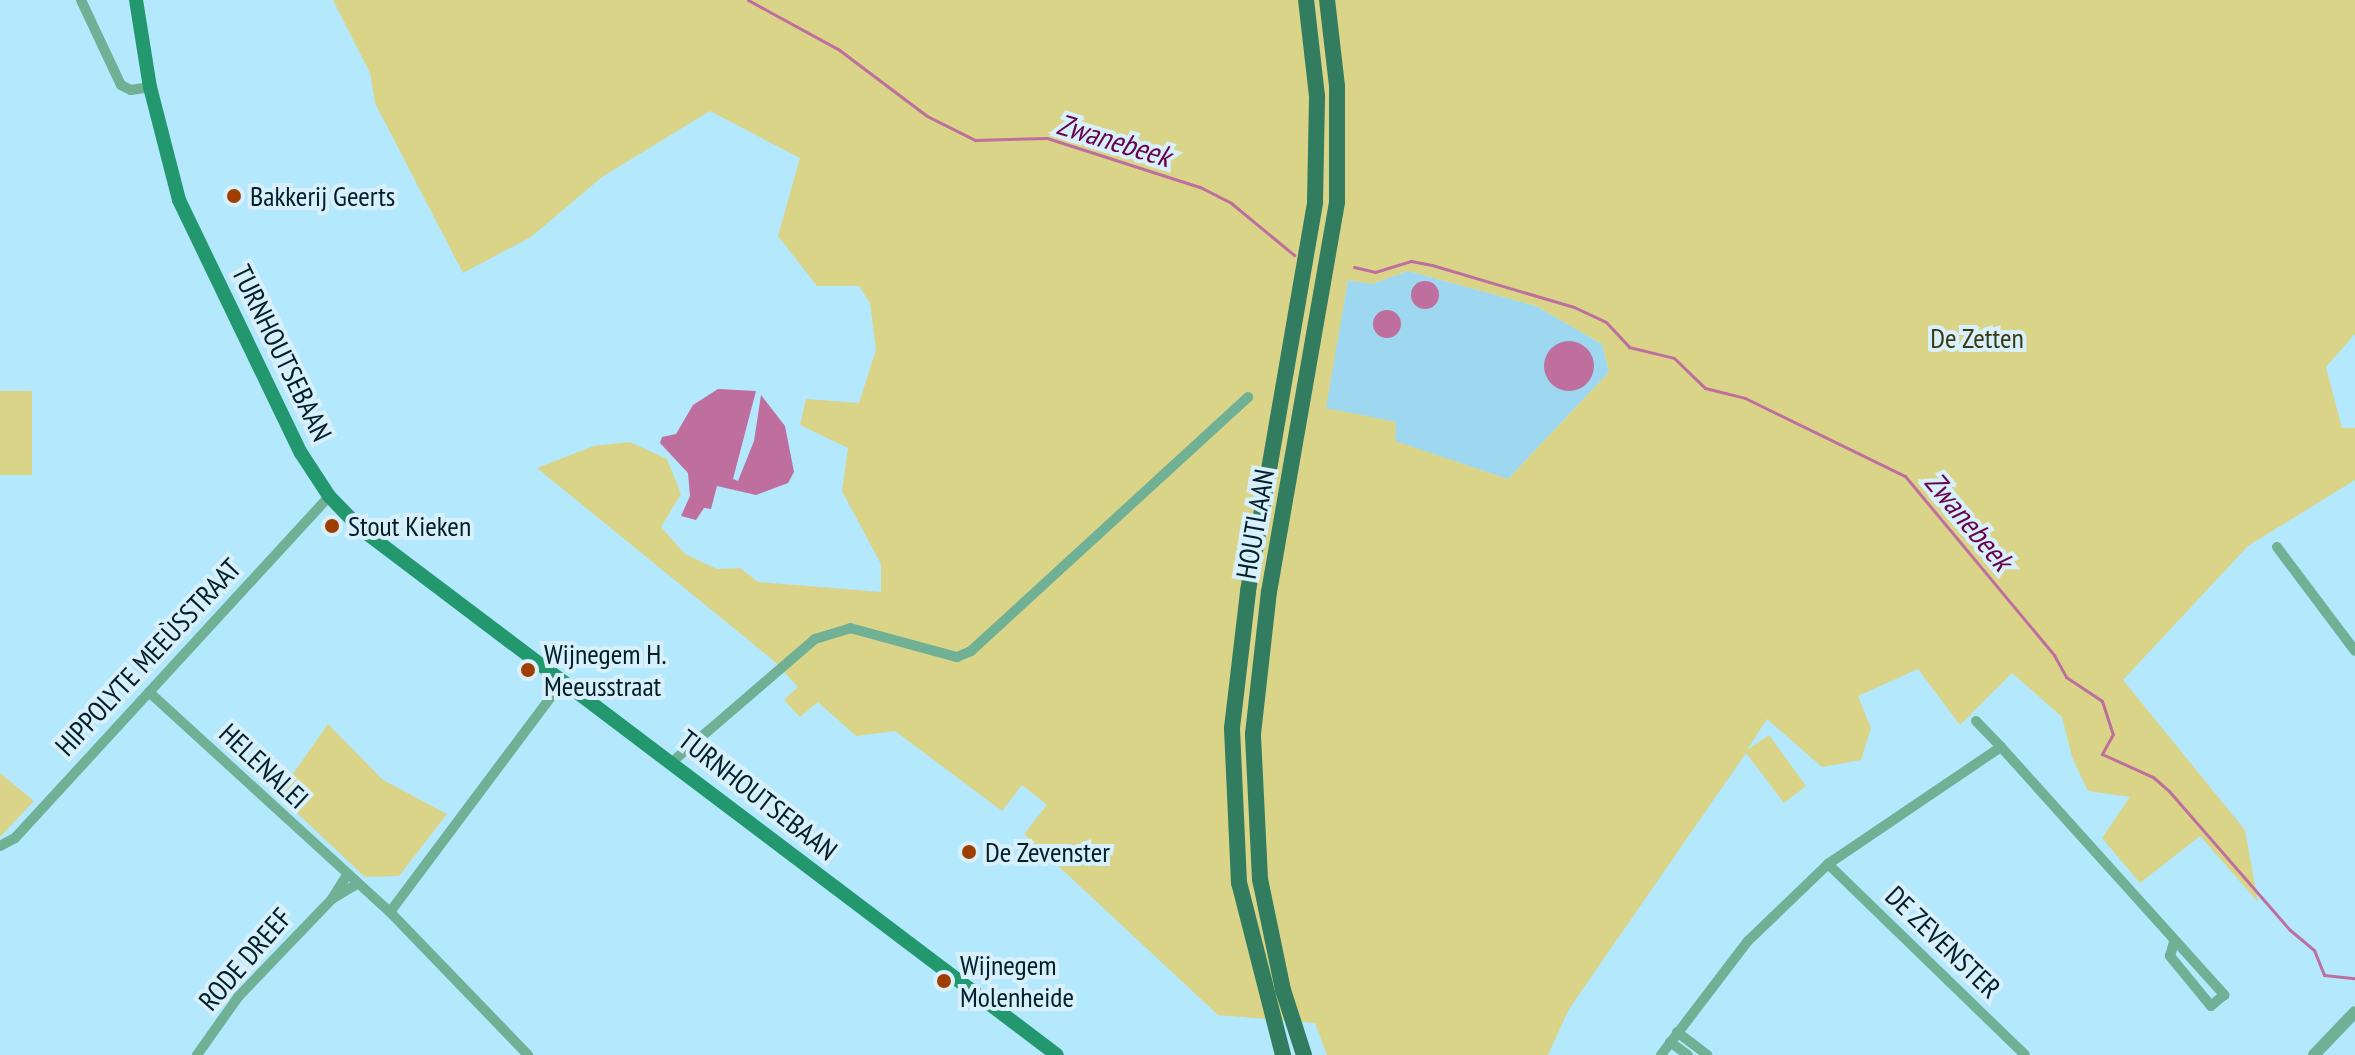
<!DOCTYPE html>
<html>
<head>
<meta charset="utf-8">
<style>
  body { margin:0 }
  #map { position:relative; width:2355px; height:1055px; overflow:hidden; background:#b3e8fd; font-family:"PT Sans Narrow",sans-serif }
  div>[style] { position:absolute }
  .built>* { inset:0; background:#9ed8f0 }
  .green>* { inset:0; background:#dad489; transform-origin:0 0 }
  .water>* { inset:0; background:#be6f9e }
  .round { border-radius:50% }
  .stream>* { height:3px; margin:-1.5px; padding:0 1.5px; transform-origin:1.5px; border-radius:1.5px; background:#be6f9e }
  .minor>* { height:10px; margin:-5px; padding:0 5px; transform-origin:5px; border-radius:5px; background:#70b094 }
  .tertiary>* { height:12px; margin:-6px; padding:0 6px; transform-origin:6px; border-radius:6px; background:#70b094 }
  .secondary>* { height:14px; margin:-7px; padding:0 7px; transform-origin:7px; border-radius:7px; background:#23986f }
  .primary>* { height:16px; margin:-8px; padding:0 8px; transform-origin:8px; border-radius:8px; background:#327d5f }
  .dots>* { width:22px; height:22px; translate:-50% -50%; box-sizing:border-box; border:4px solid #d7f0fb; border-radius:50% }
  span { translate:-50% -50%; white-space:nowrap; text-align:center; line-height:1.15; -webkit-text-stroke:8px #d7f0fb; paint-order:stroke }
  .poi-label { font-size:28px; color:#021e27 }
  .left { translate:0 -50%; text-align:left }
  .park-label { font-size:28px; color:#3c3911 }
  .street-label { font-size:28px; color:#021e27 }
  .water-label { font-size:30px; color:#68034b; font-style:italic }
</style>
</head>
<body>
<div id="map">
  <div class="built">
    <i style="clip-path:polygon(1408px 271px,1536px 306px,1602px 344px,1609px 372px,1508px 479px,1394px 441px,1396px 422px,1325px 408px,1348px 280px,1372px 284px)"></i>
  </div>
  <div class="green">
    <i style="clip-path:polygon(evenodd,333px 0,2355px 0,2355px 334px,2326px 367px,2342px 428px,2355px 428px,2355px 480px,2248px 546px,2123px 680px,2245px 830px,2258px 902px,2200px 836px,2140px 883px,2102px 838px,2130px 797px,2088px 791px,2072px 757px,2062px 717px,2012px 673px,1960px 725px,1918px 669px,1858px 696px,1871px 728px,1861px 760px,1822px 767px,1767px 719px,1747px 750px,1769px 735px,1806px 786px,1784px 803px,1746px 753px,1569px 1009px,1548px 1055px,1327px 1055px,1315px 1023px,1218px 1015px,1024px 834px,1047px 805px,1022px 785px,1002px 811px,895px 731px,856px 736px,818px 702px,800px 717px,784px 700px,798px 687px,774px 661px,537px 468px,594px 446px,630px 442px,667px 459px,681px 494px,661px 527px,685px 554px,717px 569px,740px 568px,758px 582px,881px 592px,881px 564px,842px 491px,848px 448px,800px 425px,806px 399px,859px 403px,876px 350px,870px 303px,859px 286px,817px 286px,778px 236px,800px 158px,710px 111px,602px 177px,531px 237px,463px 273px,375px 103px,370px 73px,333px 0,1408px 271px,1536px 306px,1602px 344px,1609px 372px,1508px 479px,1395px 441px,1396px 422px,1326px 408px,1348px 280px,1372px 284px,1408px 271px)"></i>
    <i style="left:0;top:391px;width:32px;height:84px"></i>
    <i style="clip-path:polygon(328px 724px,383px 780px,447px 814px,399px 876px,365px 877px,278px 795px)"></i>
    <i style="clip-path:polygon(0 773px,34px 801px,0 837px)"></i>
  </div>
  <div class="water">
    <i class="round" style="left:1411px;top:281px;width:28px;height:28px"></i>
    <i class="round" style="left:1373px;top:310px;width:28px;height:28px"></i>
    <i class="round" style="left:1544px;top:341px;width:50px;height:50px"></i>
    <i style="clip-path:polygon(718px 389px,756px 391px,733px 479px,738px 481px,754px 441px,761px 395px,785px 426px,794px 472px,788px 483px,756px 495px,717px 486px,711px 509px,704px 508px,696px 520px,681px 516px,690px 496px,688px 473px,660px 443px,662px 437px,676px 434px,693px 405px)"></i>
  </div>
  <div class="stream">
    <i style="left:748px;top:0;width:102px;rotate:28.6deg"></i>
    <i style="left:838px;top:49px;width:111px;rotate:37deg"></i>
    <i style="left:927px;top:116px;width:54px;rotate:26.6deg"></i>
    <i style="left:975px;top:140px;width:72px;rotate:-1.6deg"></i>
    <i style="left:1047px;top:138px;width:161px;rotate:17.8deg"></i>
    <i style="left:1200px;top:187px;width:35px;rotate:27deg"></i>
    <i style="left:1231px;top:203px;width:82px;rotate:39.5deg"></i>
    <i style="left:1354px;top:267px;width:22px;rotate:13deg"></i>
    <i style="left:1375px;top:272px;width:38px;rotate:-17deg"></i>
    <i style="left:1411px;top:261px;width:21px;rotate:11deg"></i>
    <i style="left:1432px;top:265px;width:148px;rotate:16.5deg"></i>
    <i style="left:1574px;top:307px;width:35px;rotate:25deg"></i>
    <i style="left:1606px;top:322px;width:34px;rotate:47deg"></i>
    <i style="left:1629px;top:347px;width:46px;rotate:13.7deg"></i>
    <i style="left:1674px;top:358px;width:43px;rotate:44.1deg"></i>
    <i style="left:1705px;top:388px;width:41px;rotate:14deg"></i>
    <i style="left:1745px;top:398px;width:178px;rotate:26deg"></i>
    <i style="left:1905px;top:476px;width:233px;rotate:50.2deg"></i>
    <i style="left:2054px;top:655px;width:25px;rotate:61deg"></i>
    <i style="left:2066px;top:677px;width:43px;rotate:33.7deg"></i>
    <i style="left:2102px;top:701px;width:35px;rotate:72deg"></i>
    <i style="left:2113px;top:734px;width:23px;rotate:119deg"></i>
    <i style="left:2102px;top:754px;width:56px;rotate:24.3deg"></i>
    <i style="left:2153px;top:777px;width:21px;rotate:41deg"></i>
    <i style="left:2169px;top:791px;width:184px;rotate:49deg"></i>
    <i style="left:2290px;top:930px;width:31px;rotate:40deg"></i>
    <i style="left:2314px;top:950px;width:27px;rotate:68deg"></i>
    <i style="left:2324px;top:975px;width:31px;rotate:6deg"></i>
  </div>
  <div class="minor">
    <i style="left:81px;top:0;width:94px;rotate:64.8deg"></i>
    <i style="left:121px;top:85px;width:11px;rotate:27deg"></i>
    <i style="left:131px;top:90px;width:19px;rotate:-9deg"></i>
    <i style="left:2277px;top:547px;width:130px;rotate:53.1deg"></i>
    <i style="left:149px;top:692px;width:326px;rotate:42.4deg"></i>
    <i style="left:390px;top:912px;width:199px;rotate:46deg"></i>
    <i style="left:1976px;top:721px;width:36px;rotate:46deg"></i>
    <i style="left:672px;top:762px;width:189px;rotate:-40.7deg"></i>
    <i style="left:815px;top:639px;width:37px;rotate:-17deg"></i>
    <i style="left:850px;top:628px;width:111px;rotate:15.2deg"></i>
    <i style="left:957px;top:657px;width:15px;rotate:-23deg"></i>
    <i style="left:971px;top:651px;width:376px;rotate:-42.5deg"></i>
    <i style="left:0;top:846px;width:17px;rotate:-28deg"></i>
    <i style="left:15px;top:838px;width:464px;rotate:-47.4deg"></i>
    <i style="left:1828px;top:864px;width:274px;rotate:44.1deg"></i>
    <i style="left:332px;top:899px;width:29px;rotate:-31deg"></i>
    <i style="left:390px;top:912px;width:287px;rotate:-53.2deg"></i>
    <i style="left:1677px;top:1032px;width:38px;rotate:37deg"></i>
    <i style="left:1670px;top:1042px;width:22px;rotate:36deg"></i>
    <i style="left:197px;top:1055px;width:71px;rotate:-54.7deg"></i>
    <i style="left:238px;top:997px;width:136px;rotate:-46.2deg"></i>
    <i style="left:332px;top:899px;width:28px;rotate:-58deg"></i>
    <i style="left:1661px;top:1055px;width:143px;rotate:-52.7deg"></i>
    <i style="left:1748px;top:941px;width:111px;rotate:-43.9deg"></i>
    <i style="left:1828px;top:864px;width:209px;rotate:-34.1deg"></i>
    <i style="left:2001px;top:747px;width:334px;rotate:48deg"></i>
    <i style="left:2224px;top:995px;width:17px;rotate:140deg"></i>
    <i style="left:2211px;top:1006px;width:65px;rotate:-129.4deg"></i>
    <i style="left:2170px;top:956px;width:15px;rotate:-74deg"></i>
  </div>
  <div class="tertiary">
    <i style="left:2314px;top:1055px;width:59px;rotate:-46.4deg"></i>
  </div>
  <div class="secondary">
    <i style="left:136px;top:0;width:88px;rotate:80.9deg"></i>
    <i style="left:150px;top:87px;width:117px;rotate:75.6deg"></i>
    <i style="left:179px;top:200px;width:281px;rotate:64.3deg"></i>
    <i style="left:301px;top:453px;width:51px;rotate:56.9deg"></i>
    <i style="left:329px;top:496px;width:46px;rotate:45.9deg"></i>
    <i style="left:361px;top:529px;width:872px;rotate:37.08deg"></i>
  </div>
  <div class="primary">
    <i style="left:1283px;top:1055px;width:178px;rotate:-104.3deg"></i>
    <i style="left:1239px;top:883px;width:155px;rotate:-92.6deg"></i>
    <i style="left:1232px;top:728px;width:138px;rotate:-83.3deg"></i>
    <i style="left:1248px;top:591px;width:395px;rotate:-80.2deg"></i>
    <i style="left:1315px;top:202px;width:106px;rotate:-88.9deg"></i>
    <i style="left:1317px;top:96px;width:97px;rotate:-96.5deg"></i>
    <i style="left:1304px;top:1055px;width:68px;rotate:-107.9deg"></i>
    <i style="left:1283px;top:990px;width:113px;rotate:-101.7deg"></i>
    <i style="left:1260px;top:879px;width:145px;rotate:-92.8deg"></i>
    <i style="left:1253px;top:734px;width:143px;rotate:-83.6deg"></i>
    <i style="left:1269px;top:592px;width:396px;rotate:-80.1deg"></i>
    <i style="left:1337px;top:202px;width:116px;rotate:-90deg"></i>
    <i style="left:1337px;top:86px;width:87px;rotate:-96.6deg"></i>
  </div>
  <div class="dots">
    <i style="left:234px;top:196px;background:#a03e00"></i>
    <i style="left:332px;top:526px;background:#a03e00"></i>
    <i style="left:528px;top:670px;background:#a03e00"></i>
    <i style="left:969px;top:852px;background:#a03e00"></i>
    <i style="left:944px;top:981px;background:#a03e00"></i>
  </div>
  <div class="poi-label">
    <span class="left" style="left:250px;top:196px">Bakkerij Geerts</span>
    <span class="left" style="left:348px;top:526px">Stout Kieken</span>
    <span class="left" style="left:544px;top:670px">Wijnegem H.<br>Meeusstraat</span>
    <span class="left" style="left:985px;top:852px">De Zevenster</span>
    <span class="left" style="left:960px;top:981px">Wijnegem<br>Molenheide</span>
  </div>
  <div class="park-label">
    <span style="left:1977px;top:338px">De Zetten</span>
  </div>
  <div class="street-label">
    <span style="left:282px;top:353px;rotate:64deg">TURNHOUTSEBAAN</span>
    <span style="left:1255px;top:524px;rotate:-80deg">HOUTLAAN</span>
    <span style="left:148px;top:657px;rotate:-47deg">HIPPOLYTE MEEÙSSTRAAT</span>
    <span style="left:264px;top:766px;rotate:43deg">HELENALEI</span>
    <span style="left:758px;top:795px;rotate:38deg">TURNHOUTSEBAAN</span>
    <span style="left:1943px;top:942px;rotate:44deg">DE ZEVENSTER</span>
    <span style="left:245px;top:959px;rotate:-49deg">RODE DREEF</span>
  </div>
  <div class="water-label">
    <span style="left:1114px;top:140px;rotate:17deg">Zwanebeek</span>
    <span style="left:1969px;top:521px;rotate:50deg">Zwanebeek</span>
  </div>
</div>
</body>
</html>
